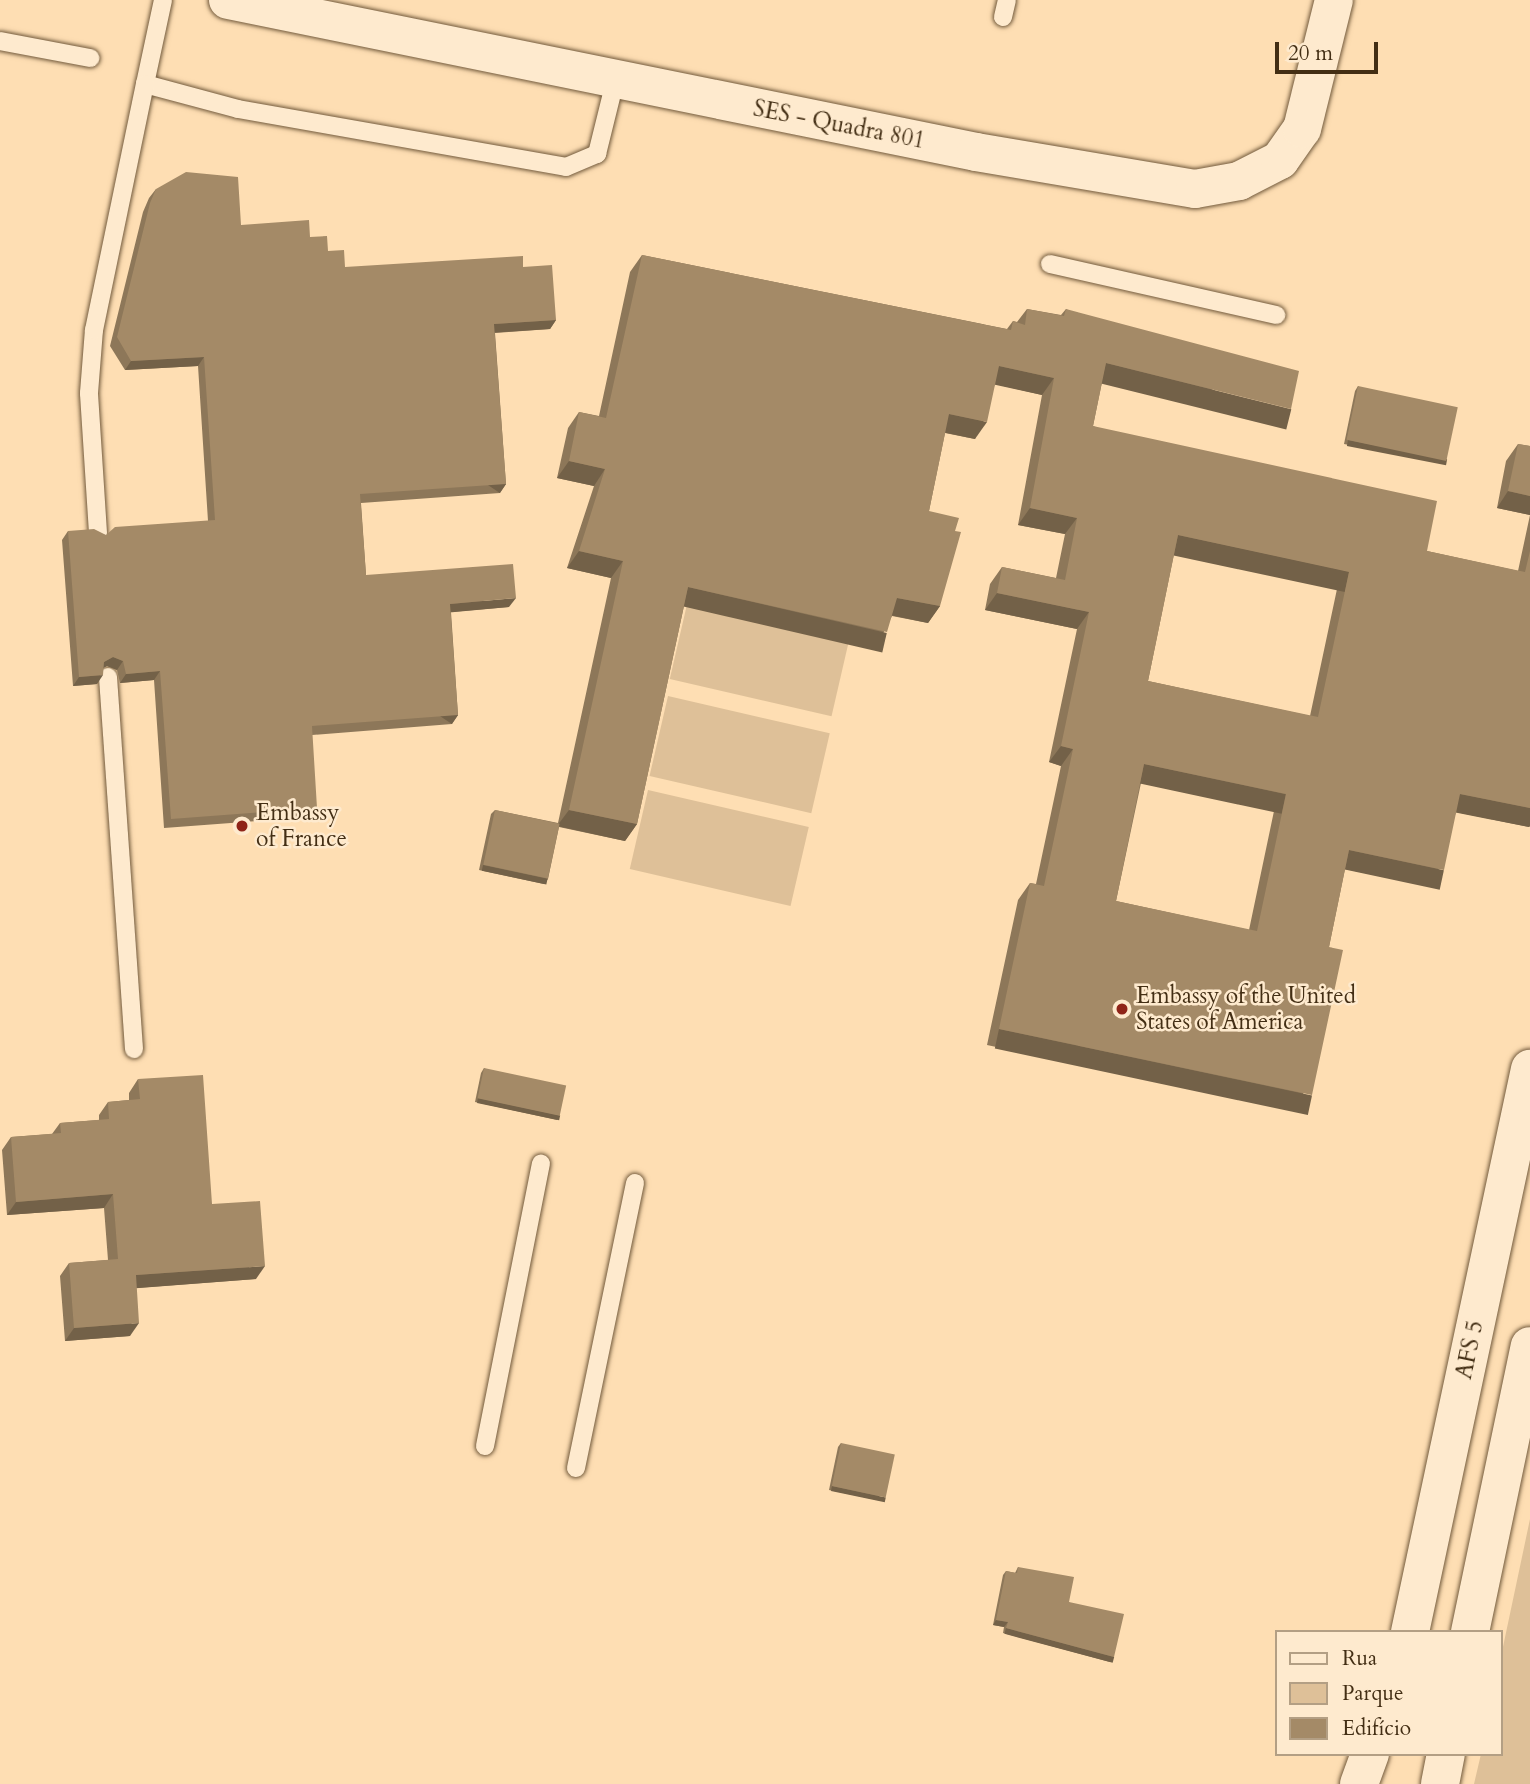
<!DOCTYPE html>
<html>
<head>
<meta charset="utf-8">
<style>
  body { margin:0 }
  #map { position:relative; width:1530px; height:1784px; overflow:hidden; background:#fedeb3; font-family:Cardo,serif }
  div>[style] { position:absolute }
  .green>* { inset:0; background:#dec098; transform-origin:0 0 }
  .roads { filter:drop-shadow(0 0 2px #725a3c) drop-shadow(0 0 2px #725a3c) }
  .lane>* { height:18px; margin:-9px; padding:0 9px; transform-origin:9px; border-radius:9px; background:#feeace }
  .secondary>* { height:38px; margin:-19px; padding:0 19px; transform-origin:19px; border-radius:19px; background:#feeace }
  .wall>* { inset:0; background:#8d7759 }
  .shaded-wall>* { inset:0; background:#736148; transform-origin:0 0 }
  .building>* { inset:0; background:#a48a67; transform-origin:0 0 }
  .dots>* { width:19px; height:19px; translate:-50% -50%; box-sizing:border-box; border:4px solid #feeace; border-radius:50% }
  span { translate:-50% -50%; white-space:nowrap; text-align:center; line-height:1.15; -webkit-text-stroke:5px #feeace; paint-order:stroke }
  .street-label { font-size:23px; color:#432e14 }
  .poi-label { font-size:23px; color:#432e14 }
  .left { translate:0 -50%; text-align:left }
  .legend { position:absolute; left:1275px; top:1630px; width:228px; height:126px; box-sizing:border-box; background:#feeace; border:2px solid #b39f84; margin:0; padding:9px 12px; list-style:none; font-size:21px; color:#432e14 }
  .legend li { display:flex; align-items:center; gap:14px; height:35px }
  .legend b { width:35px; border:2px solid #b39f84 }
  .scale { position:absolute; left:1275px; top:42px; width:103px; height:32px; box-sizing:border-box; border:4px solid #432e14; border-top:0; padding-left:9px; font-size:21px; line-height:24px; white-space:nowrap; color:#432e14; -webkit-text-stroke:5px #feeace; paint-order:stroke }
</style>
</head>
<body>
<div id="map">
  <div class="green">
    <i style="left:688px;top:600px;width:166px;height:81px;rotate:13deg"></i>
    <i style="left:668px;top:696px;width:166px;height:82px;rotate:13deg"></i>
    <i style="left:648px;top:790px;width:165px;height:81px;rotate:13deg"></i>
    <i style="clip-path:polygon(1530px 1519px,1530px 1784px,1474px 1784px,1481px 1754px,1500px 1754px,1500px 1661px)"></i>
  </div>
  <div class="roads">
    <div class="lane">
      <i style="left:163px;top:0;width:86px;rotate:102.1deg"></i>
      <i style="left:145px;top:84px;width:96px;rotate:15deg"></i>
      <i style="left:238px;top:109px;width:333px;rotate:10deg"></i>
      <i style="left:566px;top:167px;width:34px;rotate:-23deg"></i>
      <i style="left:597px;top:154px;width:75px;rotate:-76.1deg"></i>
      <i style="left:1003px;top:17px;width:17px;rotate:-77deg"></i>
      <i style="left:0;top:41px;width:92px;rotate:10.7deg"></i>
      <i style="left:1050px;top:264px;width:232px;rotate:12.7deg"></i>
      <i style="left:98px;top:533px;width:140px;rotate:-93.7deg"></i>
      <i style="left:89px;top:393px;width:63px;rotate:-85.5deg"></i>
      <i style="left:94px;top:330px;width:251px;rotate:-78.3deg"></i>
      <i style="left:108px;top:677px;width:373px;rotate:86deg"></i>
      <i style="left:485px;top:1446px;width:288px;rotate:-78.8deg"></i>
      <i style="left:576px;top:1468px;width:291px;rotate:-78.3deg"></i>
    </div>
    <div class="secondary">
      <i style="left:228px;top:0;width:763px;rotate:11.49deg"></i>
      <i style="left:976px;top:152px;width:222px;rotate:9.6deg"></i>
      <i style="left:1195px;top:189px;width:45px;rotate:-10.3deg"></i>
      <i style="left:1239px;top:181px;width:46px;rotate:-27.1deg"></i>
      <i style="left:1280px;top:160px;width:38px;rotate:-55deg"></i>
      <i style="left:1302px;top:129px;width:133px;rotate:-76.1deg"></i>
      <i style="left:1410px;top:1632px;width:576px;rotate:-77.97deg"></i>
      <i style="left:1470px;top:1632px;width:292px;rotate:-78.2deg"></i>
      <i style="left:1359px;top:1784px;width:32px;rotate:-70deg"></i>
      <i style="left:1440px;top:1784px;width:31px;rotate:-79deg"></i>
    </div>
  </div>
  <div class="wall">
    <i style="clip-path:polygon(156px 189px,241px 225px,310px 237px,345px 267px,523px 267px,556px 320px,550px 329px,495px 333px,506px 484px,500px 493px,361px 503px,366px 575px,509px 607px,451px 612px,458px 715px,452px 724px,312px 735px,311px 817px,164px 828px,154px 680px,120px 683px,117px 670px,107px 666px,104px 667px,97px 684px,73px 686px,62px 540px,68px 531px,106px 535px,208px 521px,198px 366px,125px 370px,110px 346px,143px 212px,149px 198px)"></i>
    <i style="clip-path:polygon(evenodd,642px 255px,1007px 329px,1013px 321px,1017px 322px,1027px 309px,1061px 315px,1066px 309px,1279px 426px,1102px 382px,1093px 426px,1427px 551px,1518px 571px,1530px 515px,1497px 508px,1506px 461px,1518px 444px,1530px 446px,1530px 826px,1529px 827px,1456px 812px,1433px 887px,1345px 869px,1329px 947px,1300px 1112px,987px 1045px,1018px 900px,1030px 883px,1036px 884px,1061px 766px,1049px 762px,1077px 629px,985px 610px,990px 584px,1002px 567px,1056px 578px,1065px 534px,1018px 525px,1042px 395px,995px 384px,975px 439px,945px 433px,929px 511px,940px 606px,928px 623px,892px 616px,875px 649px,684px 606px,637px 824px,625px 841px,559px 827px,548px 879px,544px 884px,479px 870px,491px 814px,495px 810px,558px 823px,611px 578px,567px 568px,594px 486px,557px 478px,568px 428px,579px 412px,599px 416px,630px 272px,642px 255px,1174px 554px,1337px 589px,1310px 716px,1148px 681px,1174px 554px,642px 255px,1141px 783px,1274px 811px,1249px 930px,1116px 901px,1141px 783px)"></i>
    <i style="clip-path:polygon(1358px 386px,1447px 460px,1444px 464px,1344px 444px,1355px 391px)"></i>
    <i style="clip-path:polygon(484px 1068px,560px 1116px,557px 1120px,475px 1102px,481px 1073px)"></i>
    <i style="clip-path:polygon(138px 1079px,256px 1279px,136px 1288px,130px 1336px,65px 1341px,60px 1276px,69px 1263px,108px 1260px,104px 1208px,7px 1215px,2px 1150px,11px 1137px,52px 1134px,60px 1123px,99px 1120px,99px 1115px,108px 1102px,129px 1100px,129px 1093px)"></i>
    <i style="clip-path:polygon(841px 1443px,882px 1501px,829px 1490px,838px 1447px)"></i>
    <i style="clip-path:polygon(1018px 1567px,1069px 1602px,1114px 1657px,1110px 1662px,1003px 1633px,1004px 1627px,993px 1625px,1003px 1575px,1006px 1571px,1015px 1573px)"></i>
  </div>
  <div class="shaded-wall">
    <i style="clip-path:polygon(556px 320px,550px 329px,488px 333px,494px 324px)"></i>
    <i style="clip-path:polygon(204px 357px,198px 366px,125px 370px,131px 361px)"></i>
    <i style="left:1106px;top:363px;width:191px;height:21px;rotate:14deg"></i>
    <i style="clip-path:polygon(999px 366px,1054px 378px,1042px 395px,987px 383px)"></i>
    <i style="clip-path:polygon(949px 414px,987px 422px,975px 439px,937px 431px)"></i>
    <i style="left:1348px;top:440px;width:101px;height:6px;rotate:11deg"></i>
    <i style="clip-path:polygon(569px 461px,605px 469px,594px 486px,557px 478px)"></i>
    <i style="left:506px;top:484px;width:11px;height:146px;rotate:124deg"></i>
    <i style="clip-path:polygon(1508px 491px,1530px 496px,1530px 515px,1497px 508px)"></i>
    <i style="clip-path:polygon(1030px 508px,1077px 518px,1065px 534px,1018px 525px)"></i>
    <i style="left:1178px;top:535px;width:175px;height:21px;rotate:12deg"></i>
    <i style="clip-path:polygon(579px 551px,623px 561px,611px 578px,567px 568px)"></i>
    <i style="left:688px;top:587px;width:204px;height:20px;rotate:13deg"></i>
    <i style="clip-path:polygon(997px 593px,1089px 612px,1077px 629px,985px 610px)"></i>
    <i style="clip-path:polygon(516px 598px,509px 607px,444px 613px,450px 604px)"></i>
    <i style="clip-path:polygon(897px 598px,940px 606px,928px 623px,885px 614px)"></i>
    <i style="clip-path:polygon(113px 657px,123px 661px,117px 670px,107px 666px,98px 671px,104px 662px)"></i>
    <i style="clip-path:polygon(160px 671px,154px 680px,120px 683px,126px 674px)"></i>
    <i style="clip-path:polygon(103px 675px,97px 684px,73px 686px,79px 677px)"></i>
    <i style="left:458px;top:715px;width:11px;height:146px;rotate:124deg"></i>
    <i style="clip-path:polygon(1061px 746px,1073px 749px,1061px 766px,1049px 762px)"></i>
    <i style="left:1144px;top:764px;width:145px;height:20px;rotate:12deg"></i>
    <i style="clip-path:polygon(1460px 794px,1530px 808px,1530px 826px,1529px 827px,1448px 811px)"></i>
    <i style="left:317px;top:808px;width:11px;height:146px;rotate:124deg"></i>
    <i style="clip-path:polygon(569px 810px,637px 824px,625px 841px,557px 826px)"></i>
    <i style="left:1349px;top:850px;width:97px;height:20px;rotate:12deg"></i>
    <i style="left:483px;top:865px;width:66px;height:6px;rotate:12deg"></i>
    <i style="left:999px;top:1029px;width:320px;height:20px;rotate:12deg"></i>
    <i style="left:478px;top:1098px;width:84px;height:5px;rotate:12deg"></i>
    <i style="clip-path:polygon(113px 1194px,104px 1208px,7px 1215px,16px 1202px)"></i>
    <i style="clip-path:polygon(265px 1266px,256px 1279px,126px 1289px,136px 1275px)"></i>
    <i style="clip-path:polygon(139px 1323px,130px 1336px,65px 1341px,74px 1328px)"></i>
    <i style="left:832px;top:1486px;width:55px;height:5px;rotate:12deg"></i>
    <i style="clip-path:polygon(996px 1620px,1008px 1622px,1004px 1627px,993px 1625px)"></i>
    <i style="left:1006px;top:1628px;width:112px;height:6px;rotate:15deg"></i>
  </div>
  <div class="building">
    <i style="clip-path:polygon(186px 172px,238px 177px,241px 225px,309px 220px,310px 237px,327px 236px,328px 251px,344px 250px,345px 267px,523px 256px,523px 267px,552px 265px,556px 320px,494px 324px,506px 484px,360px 494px,366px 575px,513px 564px,516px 598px,450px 604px,458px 715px,312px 726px,317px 808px,171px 819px,160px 671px,126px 674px,123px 661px,113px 657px,104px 662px,103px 675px,79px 677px,68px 531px,94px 529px,106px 535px,115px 527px,215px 520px,204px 357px,131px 361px,117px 337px,150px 203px,156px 189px)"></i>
    <i style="clip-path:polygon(evenodd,642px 255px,1011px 330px,1013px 321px,1025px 325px,1027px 309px,1064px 316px,1066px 309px,1299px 371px,1291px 409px,1106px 363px,1093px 426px,1437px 501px,1427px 551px,1525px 572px,1530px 551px,1530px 808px,1460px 794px,1444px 870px,1349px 850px,1329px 947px,1343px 950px,1312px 1095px,999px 1029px,1030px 883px,1044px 886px,1073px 749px,1061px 746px,1089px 612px,997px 593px,1002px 567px,1065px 580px,1077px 518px,1030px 508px,1054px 378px,999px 366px,987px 422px,949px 414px,929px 511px,959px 518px,955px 531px,961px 532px,940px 606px,897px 598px,887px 632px,688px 587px,637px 824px,569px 810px,623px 561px,579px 551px,605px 469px,569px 461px,579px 412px,606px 418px,642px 255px,1178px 535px,1349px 572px,1318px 717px,1148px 681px,1178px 535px,642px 255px,1144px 764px,1286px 794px,1257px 931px,1116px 901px,1144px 764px)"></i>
    <i style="left:1358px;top:386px;width:102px;height:55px;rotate:12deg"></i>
    <i style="clip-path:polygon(1518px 444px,1530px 446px,1530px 496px,1508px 491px)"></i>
    <i style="left:495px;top:810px;width:66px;height:56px;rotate:12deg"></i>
    <i style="left:484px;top:1068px;width:84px;height:31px;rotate:12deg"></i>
    <i style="clip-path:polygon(203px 1075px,212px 1204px,260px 1201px,265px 1266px,136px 1275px,139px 1323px,74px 1328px,69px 1263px,118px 1259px,113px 1194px,16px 1202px,11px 1137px,61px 1133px,60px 1123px,109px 1119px,108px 1102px,140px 1099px,138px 1079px)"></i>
    <i style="left:841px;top:1443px;width:55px;height:44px;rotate:12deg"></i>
    <i style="clip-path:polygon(1018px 1567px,1074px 1577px,1069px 1602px,1124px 1614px,1114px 1657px,1006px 1628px,1008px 1622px,996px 1620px,1006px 1571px,1017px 1573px)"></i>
  </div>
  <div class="dots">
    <i style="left:242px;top:826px;background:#8f2418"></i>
    <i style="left:1122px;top:1009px;background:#8f2418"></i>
  </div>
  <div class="street-label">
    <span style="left:839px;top:125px;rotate:11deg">SES - Quadra 801</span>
    <span style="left:1470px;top:1350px;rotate:-78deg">AFS 5</span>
  </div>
  <div class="poi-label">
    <span class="left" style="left:256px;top:826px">Embassy<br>of France</span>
    <span class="left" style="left:1136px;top:1009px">Embassy of the United<br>States of America</span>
  </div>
  <ul class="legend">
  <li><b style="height:9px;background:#feeace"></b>Rua</li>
  <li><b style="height:19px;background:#dec098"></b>Parque</li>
  <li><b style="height:19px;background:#a48a67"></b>Edifício</li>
  </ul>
  <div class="scale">20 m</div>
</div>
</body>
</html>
